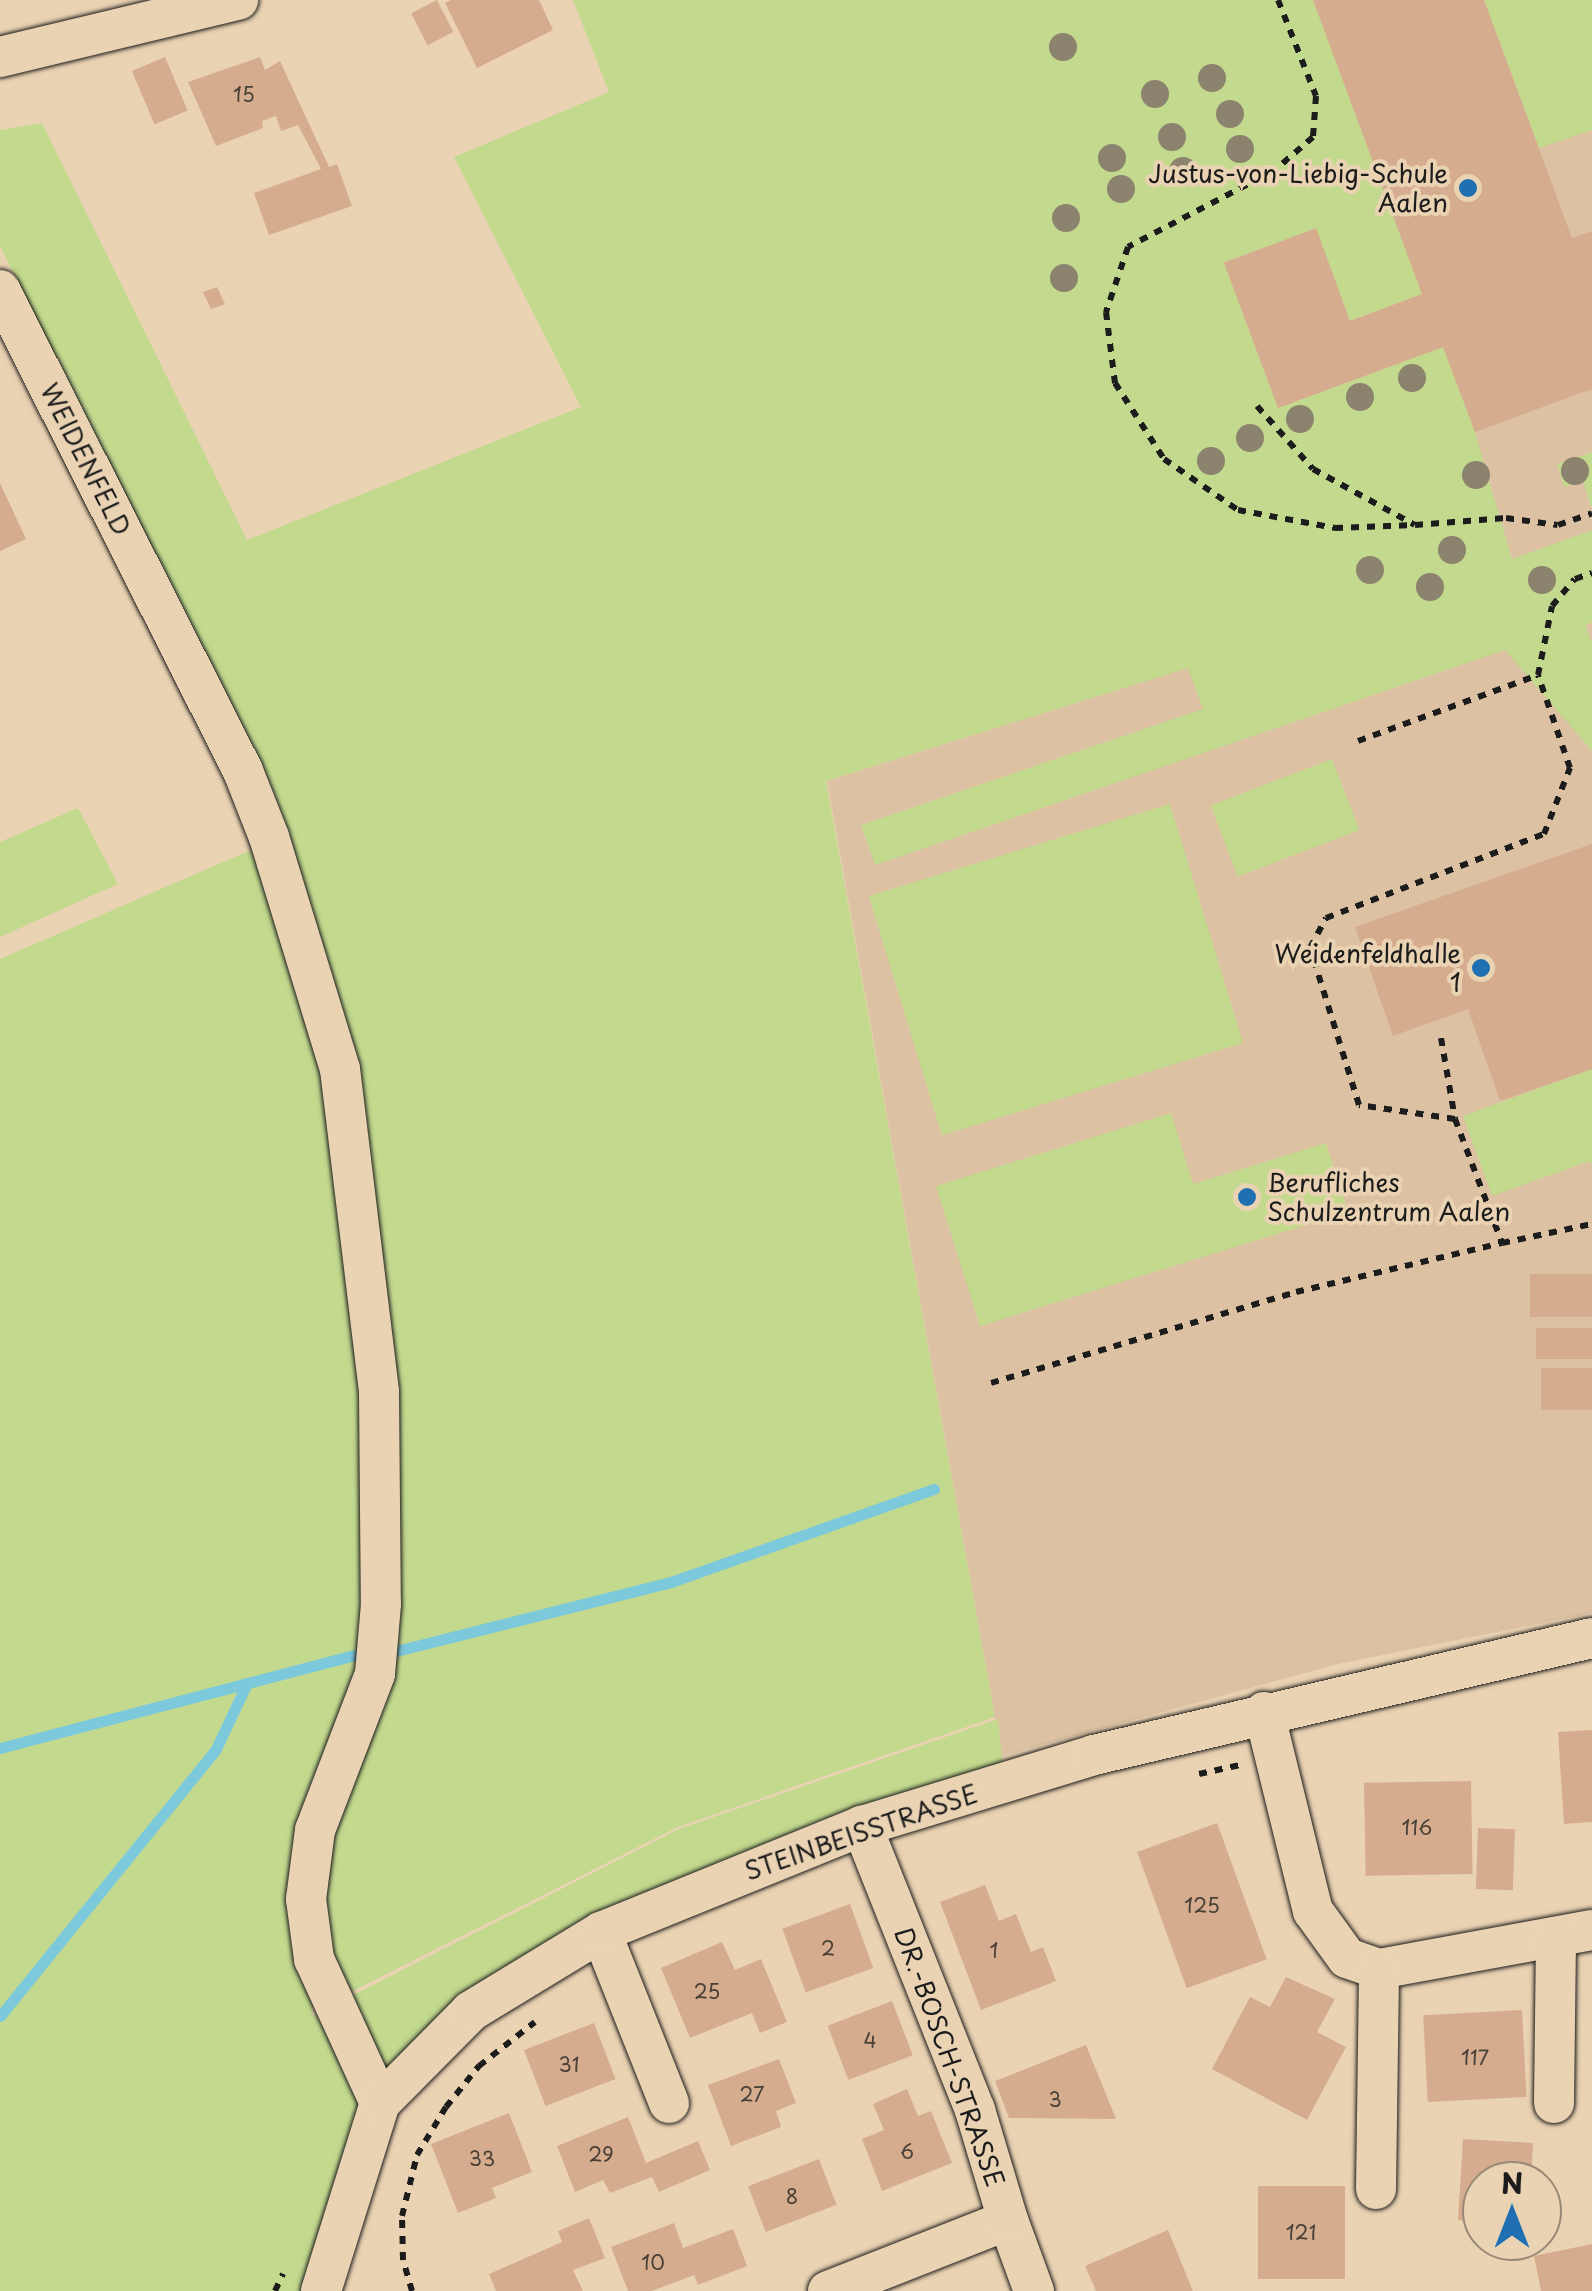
<!DOCTYPE html>
<html>
<head>
<meta charset="utf-8">
<style>
  body { margin:0 }
  #map { position:relative; width:1592px; height:2291px; overflow:hidden; background:#ead3b3; font-family:"Playpen Sans",sans-serif }
  div>[style] { position:absolute }
  .built>* { inset:0; background:#dcc1a2 }
  .green>* { inset:0; background:#c3d98e; transform-origin:0 0 }
  .stream>* { height:11px; margin:-5.5px; padding:0 5.5px; transform-origin:5.5px; border-radius:5.5px; background:#7dc9dc }
  .building>* { inset:0; background:#d5ad8e; transform-origin:0 0 }
  .path>* { height:6px; margin-top:-3px; transform-origin:0; background:repeating-linear-gradient(90deg,#1c1c1c 0 8px,transparent 0 16px) }
  .roads { filter:drop-shadow(0 0 2px #1c1c1c) drop-shadow(0 0 2px #1c1c1c) }
  .minor>* { height:40px; margin:-20px; padding:0 20px; transform-origin:20px; border-radius:20px; background:#ead3b3 }
  .trees>* { width:28px; height:28px; margin:-14px; border-radius:50%; background:#8b836d }
  .dots>* { width:28px; height:28px; translate:-50% -50%; box-sizing:border-box; border:5px solid #ead3b3; border-radius:50% }
  span { translate:-50% -50%; white-space:nowrap; text-align:center; line-height:1.15; -webkit-text-stroke:8px #ead3b3; paint-order:stroke }
  .number-label { font-size:20px; color:#4a4038 }
  .number-label span { -webkit-text-stroke-width:0 }
  .poi-label { font-size:25px; color:#1c1c1c }
  .right { translate:-100% -50%; text-align:right }
  .left { translate:0 -50%; text-align:left }
  .street-label { font-size:25px; color:#1c1c1c }
  .north { position:absolute; left:1462px; top:2161px; width:100px; height:100px; box-sizing:border-box; background:#ead3b3; border:2px solid #988a77; border-radius:50%; rotate:0deg; font-size:28px; font-weight:700; line-height:40px; text-align:center; color:#1c1c1c }
  .north::after { content:''; display:block; margin:auto; width:35px; height:45px; background:#1f6fb2; clip-path:polygon(50% 0,100% 100%,50% 72%,0 100%) }
</style>
</head>
<body>
<div id="map">
  <div class="built">
    <i style="clip-path:polygon(979px 0,1592px 0,1592px 1613px,1338px 1664px,1002px 1756px,827px 781px,1187px 668px,1000px 217px)"></i>
  </div>
  <div class="green">
    <i style="clip-path:polygon(573px 0,1313px 0,1422px 294px,1350px 321px,1316px 229px,1224px 262px,1278px 408px,1443px 347px,1475px 432px,1512px 559px,1592px 530px,1592px 622px,1586px 625px,1592px 644px,1592px 751px,1505px 650px,875px 865px,861px 825px,1203px 709px,1188px 668px,826px 781px,995px 1717px,678px 1827px,345px 1995px,318px 1916px,326px 1843px,381px 1686px,350px 1061px,220px 688px,0 246px,0 130px,42px 123px,247px 540px,581px 407px,454px 157px,609px 92px)"></i>
    <i style="clip-path:polygon(1484px 0,1592px 0,1592px 130px,1539px 148px)"></i>
    <i style="clip-path:polygon(1592px 452px,1592px 507px,1591px 507px,1583px 481px,1564px 487px,1557px 464px)"></i>
    <i style="left:1332px;top:759px;width:76px;height:130px;rotate:69deg"></i>
    <i style="left:1170px;top:804px;width:250px;height:315px;rotate:73deg"></i>
    <i style="clip-path:polygon(78px 808px,118px 884px,0 937px,0 842px)"></i>
    <i style="clip-path:polygon(258px 847px,326px 1070px,358px 1349px,371px 1554px,362px 1668px,330px 1757px,312px 2016px,679px 1829px,998px 1719px,1005px 1783px,601px 1932px,380px 2103px,321px 2291px,0 2291px,0 959px)"></i>
    <i style="clip-path:polygon(1592px 1069px,1592px 1166px,1590px 1161px,1492px 1196px,1463px 1116px)"></i>
    <i style="clip-path:polygon(1171px 1113px,1193px 1184px,1326px 1143px,1348px 1212px,980px 1326px,936px 1186px)"></i>
  </div>
  <div class="stream">
    <i style="left:396px;top:1651px;width:284px;rotate:-14.1deg"></i>
    <i style="left:671px;top:1582px;width:279px;rotate:-19.5deg"></i>
    <i style="left:0;top:1748px;width:366px;rotate:-14.7deg"></i>
    <i style="left:0;top:2016px;width:343px;rotate:-51deg"></i>
    <i style="left:216px;top:1749px;width:73px;rotate:-64.8deg"></i>
  </div>
  <div class="building">
    <i style="left:437px;top:0;width:36px;height:29px;rotate:63deg"></i>
    <i style="clip-path:polygon(451px 0,539px 0,553px 30px,477px 68px,445px 3px)"></i>
    <i style="clip-path:polygon(1313px 0,1484px 0,1572px 238px,1592px 231px,1592px 389px,1475px 432px,1443px 347px,1278px 408px,1224px 263px,1316px 228px,1350px 321px,1422px 294px)"></i>
    <i style="left:165px;top:57px;width:58px;height:36px;rotate:67deg"></i>
    <i style="clip-path:polygon(260px 57px,265px 70px,280px 61px,329px 167px,337px 164px,352px 206px,269px 235px,254px 193px,321px 169px,298px 125px,281px 131px,276px 116px,262px 121px,263px 128px,216px 146px,188px 82px)"></i>
    <i style="clip-path:polygon(217px 287px,225px 304px,211px 309px,203px 292px)"></i>
    <i style="clip-path:polygon(0 483px,26px 539px,0 551px)"></i>
    <i style="clip-path:polygon(1592px 844px,1592px 1069px,1500px 1101px,1468px 1009px,1393px 1036px,1355px 927px)"></i>
    <i style="left:1592px;top:1274px;width:43px;height:62px;rotate:90deg"></i>
    <i style="left:1592px;top:1328px;width:31px;height:56px;rotate:90deg"></i>
    <i style="left:1592px;top:1368px;width:42px;height:51px;rotate:90deg"></i>
    <i style="clip-path:polygon(1592px 1730px,1592px 1822px,1564px 1824px,1558px 1732px)"></i>
    <i style="left:1471px;top:1781px;width:93px;height:107px;rotate:89deg"></i>
    <i style="left:1217px;top:1823px;width:145px;height:85px;rotate:70deg"></i>
    <i style="left:1478px;top:1828px;width:37px;height:61px;rotate:2deg"></i>
    <i style="clip-path:polygon(985px 1885px,999px 1921px,1016px 1914px,1031px 1952px,1043px 1947px,1056px 1981px,981px 2010px,940px 1902px)"></i>
    <i style="left:850px;top:1904px;width:68px;height:72px;rotate:70deg"></i>
    <i style="clip-path:polygon(722px 1942px,735px 1970px,761px 1959px,787px 2022px,760px 2033px,752px 2013px,690px 2038px,661px 1968px)"></i>
    <i style="clip-path:polygon(1286px 1977px,1335px 1999px,1317px 2032px,1346px 2047px,1307px 2120px,1212px 2069px,1250px 1997px,1270px 2007px)"></i>
    <i style="left:892px;top:2001px;width:58px;height:69px;rotate:69deg"></i>
    <i style="left:1522px;top:2010px;width:87px;height:99px;rotate:87deg"></i>
    <i style="left:594px;top:2023px;width:60px;height:75px;rotate:69deg"></i>
    <i style="clip-path:polygon(1086px 2045px,1116px 2119px,1009px 2118px,995px 2081px)"></i>
    <i style="clip-path:polygon(779px 2059px,796px 2103px,776px 2111px,781px 2127px,731px 2146px,708px 2085px)"></i>
    <i style="clip-path:polygon(907px 2089px,918px 2116px,931px 2111px,952px 2163px,882px 2191px,862px 2139px,884px 2130px,873px 2104px)"></i>
    <i style="clip-path:polygon(509px 2113px,532px 2172px,492px 2188px,496px 2198px,458px 2213px,431px 2144px)"></i>
    <i style="clip-path:polygon(628px 2117px,646px 2163px,698px 2141px,710px 2170px,659px 2192px,652px 2177px,610px 2193px,603px 2180px,575px 2192px,557px 2146px)"></i>
    <i style="clip-path:polygon(1463px 2139px,1533px 2143px,1531px 2181px,1482px 2181px,1482px 2222px,1458px 2220px)"></i>
    <i style="left:819px;top:2159px;width:49px;height:76px;rotate:69deg"></i>
    <i style="left:1258px;top:2186px;width:87px;height:93px"></i>
    <i style="clip-path:polygon(589px 2218px,605px 2258px,573px 2270px,583px 2291px,496px 2291px,489px 2274px,562px 2242px,558px 2231px)"></i>
    <i style="clip-path:polygon(674px 2223px,683px 2248px,733px 2229px,747px 2266px,698px 2285px,694px 2275px,652px 2291px,628px 2291px,611px 2247px)"></i>
    <i style="clip-path:polygon(1168px 2230px,1193px 2291px,1096px 2291px,1085px 2266px)"></i>
    <i style="clip-path:polygon(1592px 2244px,1592px 2291px,1541px 2291px,1534px 2256px)"></i>
  </div>
  <div class="path">
    <i style="left:1278px;top:0;width:103px;rotate:68.4deg"></i>
    <i style="left:1316px;top:96px;width:41px;rotate:94.2deg"></i>
    <i style="left:1313px;top:137px;width:50px;rotate:139deg"></i>
    <i style="left:1275px;top:170px;width:166px;rotate:152.4deg"></i>
    <i style="left:1128px;top:247px;width:69px;rotate:108.7deg"></i>
    <i style="left:1106px;top:312px;width:72px;rotate:82.8deg"></i>
    <i style="left:1115px;top:383px;width:90px;rotate:57.2deg"></i>
    <i style="left:1164px;top:459px;width:90px;rotate:34.6deg"></i>
    <i style="left:1238px;top:510px;width:99px;rotate:10.5deg"></i>
    <i style="left:1335px;top:528px;width:80px;rotate:-2.1deg"></i>
    <i style="left:1257px;top:406px;width:84px;rotate:48.4deg"></i>
    <i style="left:1313px;top:469px;width:116px;rotate:28.8deg"></i>
    <i style="left:1415px;top:525px;width:91px;rotate:-4.4deg"></i>
    <i style="left:1506px;top:518px;width:52px;rotate:7.7deg"></i>
    <i style="left:1558px;top:525px;width:36px;rotate:-19deg"></i>
    <i style="left:1358px;top:741px;width:192px;rotate:-20.1deg"></i>
    <i style="left:1441px;top:1038px;width:82px;rotate:80.2deg"></i>
    <i style="left:1455px;top:1119px;width:133px;rotate:69.2deg"></i>
    <i style="left:1502px;top:1243px;width:92px;rotate:-11.9deg"></i>
    <i style="left:1455px;top:1119px;width:97px;rotate:-171.7deg"></i>
    <i style="left:1359px;top:1105px;width:164px;rotate:-107.3deg"></i>
    <i style="left:1310px;top:948px;width:34px;rotate:-62deg"></i>
    <i style="left:1326px;top:918px;width:234px;rotate:-21.1deg"></i>
    <i style="left:1544px;top:834px;width:71px;rotate:-68.5deg"></i>
    <i style="left:1570px;top:768px;width:98px;rotate:-109deg"></i>
    <i style="left:1538px;top:675px;width:70px;rotate:-78.5deg"></i>
    <i style="left:1552px;top:606px;width:35px;rotate:-50deg"></i>
    <i style="left:1575px;top:579px;width:18px;rotate:-19deg"></i>
    <i style="left:991px;top:1383px;width:318px;rotate:-16.6deg"></i>
    <i style="left:1296px;top:1292px;width:212px;rotate:-13.4deg"></i>
    <i style="left:1199px;top:1774px;width:42px;rotate:-12.4deg"></i>
    <i style="left:275px;top:2291px;width:19px;rotate:-65deg"></i>
    <i style="left:412px;top:2291px;width:32px;rotate:-106deg"></i>
    <i style="left:403px;top:2260px;width:44px;rotate:-91.3deg"></i>
    <i style="left:402px;top:2216px;width:63px;rotate:-76.2deg"></i>
    <i style="left:417px;top:2155px;width:56px;rotate:-58.9deg"></i>
    <i style="left:446px;top:2107px;width:53px;rotate:-51.2deg"></i>
    <i style="left:479px;top:2066px;width:71px;rotate:-38.2deg"></i>
  </div>
  <div class="roads">
    <div class="minor">
      <i style="left:0;top:57px;width:245px;rotate:-13.5deg"></i>
      <i style="left:0;top:290px;width:539px;rotate:63.2deg"></i>
      <i style="left:243px;top:771px;width:71px;rotate:68.5deg"></i>
      <i style="left:269px;top:837px;width:243px;rotate:73deg"></i>
      <i style="left:340px;top:1069px;width:325px;rotate:83.1deg"></i>
      <i style="left:379px;top:1392px;width:212px;rotate:89.5deg"></i>
      <i style="left:381px;top:1604px;width:70px;rotate:94.9deg"></i>
      <i style="left:375px;top:1674px;width:167px;rotate:111deg"></i>
      <i style="left:315px;top:1830px;width:70px;rotate:97.4deg"></i>
      <i style="left:306px;top:1899px;width:61px;rotate:82.4deg"></i>
      <i style="left:314px;top:1959px;width:158px;rotate:65.4deg"></i>
      <i style="left:1264px;top:1712px;width:205px;rotate:76.2deg"></i>
      <i style="left:1313px;top:1911px;width:58px;rotate:54.1deg"></i>
      <i style="left:1347px;top:1958px;width:34px;rotate:19deg"></i>
      <i style="left:1379px;top:1969px;width:217px;rotate:-10.4deg"></i>
      <i style="left:601px;top:1932px;width:184px;rotate:68.3deg"></i>
      <i style="left:1554px;top:2103px;width:166px;rotate:-89.3deg"></i>
      <i style="left:1376px;top:2189px;width:220px;rotate:-89.2deg"></i>
      <i style="left:1008px;top:2220px;width:76px;rotate:69.9deg"></i>
      <i style="left:321px;top:2291px;width:197px;rotate:-72.6deg"></i>
      <i style="left:380px;top:2103px;width:129px;rotate:-45.3deg"></i>
      <i style="left:471px;top:2011px;width:152px;rotate:-31.3deg"></i>
      <i style="left:601px;top:1932px;width:282px;rotate:-22.1deg"></i>
      <i style="left:862px;top:1826px;width:243px;rotate:-17deg"></i>
      <i style="left:1094px;top:1755px;width:512px;rotate:-13.22deg"></i>
      <i style="left:828px;top:2291px;width:193px;rotate:-21.5deg"></i>
      <i style="left:1008px;top:2220px;width:115px;rotate:-106.7deg"></i>
      <i style="left:975px;top:2110px;width:306px;rotate:-111.7deg"></i>
    </div>
  </div>
  <div class="trees">
    <i style="left:1063px;top:47px"></i>
    <i style="left:1212px;top:78px"></i>
    <i style="left:1155px;top:94px"></i>
    <i style="left:1230px;top:114px"></i>
    <i style="left:1172px;top:137px"></i>
    <i style="left:1240px;top:149px"></i>
    <i style="left:1112px;top:158px"></i>
    <i style="left:1183px;top:171px"></i>
    <i style="left:1121px;top:189px"></i>
    <i style="left:1066px;top:218px"></i>
    <i style="left:1064px;top:278px"></i>
    <i style="left:1412px;top:378px"></i>
    <i style="left:1360px;top:397px"></i>
    <i style="left:1300px;top:419px"></i>
    <i style="left:1250px;top:438px"></i>
    <i style="left:1211px;top:461px"></i>
    <i style="left:1575px;top:471px"></i>
    <i style="left:1476px;top:475px"></i>
    <i style="left:1452px;top:550px"></i>
    <i style="left:1370px;top:570px"></i>
    <i style="left:1542px;top:580px"></i>
    <i style="left:1430px;top:587px"></i>
  </div>
  <div class="dots">
    <i style="left:1468px;top:188px;background:#1f6fb2"></i>
    <i style="left:1481px;top:968px;background:#1f6fb2"></i>
    <i style="left:1247px;top:1197px;background:#1f6fb2"></i>
  </div>
  <div class="number-label">
    <span style="left:244px;top:94px">15</span>
    <span style="left:1417px;top:1827px">116</span>
    <span style="left:1202px;top:1905px">125</span>
    <span style="left:828px;top:1948px">2</span>
    <span style="left:994px;top:1950px">1</span>
    <span style="left:707px;top:1991px">25</span>
    <span style="left:870px;top:2040px">4</span>
    <span style="left:1475px;top:2057px">117</span>
    <span style="left:569px;top:2064px">31</span>
    <span style="left:752px;top:2094px">27</span>
    <span style="left:1055px;top:2099px">3</span>
    <span style="left:907px;top:2151px">6</span>
    <span style="left:601px;top:2154px">29</span>
    <span style="left:482px;top:2158px">33</span>
    <span style="left:792px;top:2196px">8</span>
    <span style="left:1301px;top:2232px">121</span>
    <span style="left:653px;top:2262px">10</span>
  </div>
  <div class="poi-label">
    <span class="right" style="left:1448px;top:188px">Justus-von-Liebig-Schule<br>Aalen</span>
    <span class="right" style="left:1461px;top:968px">Weidenfeldhalle<br>1</span>
    <span class="left" style="left:1267px;top:1197px">Berufliches<br>Schulzentrum Aalen</span>
  </div>
  <div class="street-label">
    <span style="left:86px;top:459px;rotate:63deg">WEIDENFELD</span>
    <span style="left:861px;top:1832px;rotate:-19deg">STEINBEISSTRASSE</span>
    <span style="left:950px;top:2057px;rotate:70deg">DR.-BOSCH-STRASSE</span>
  </div>
  <div class="north">N</div>
</div>
</body>
</html>
